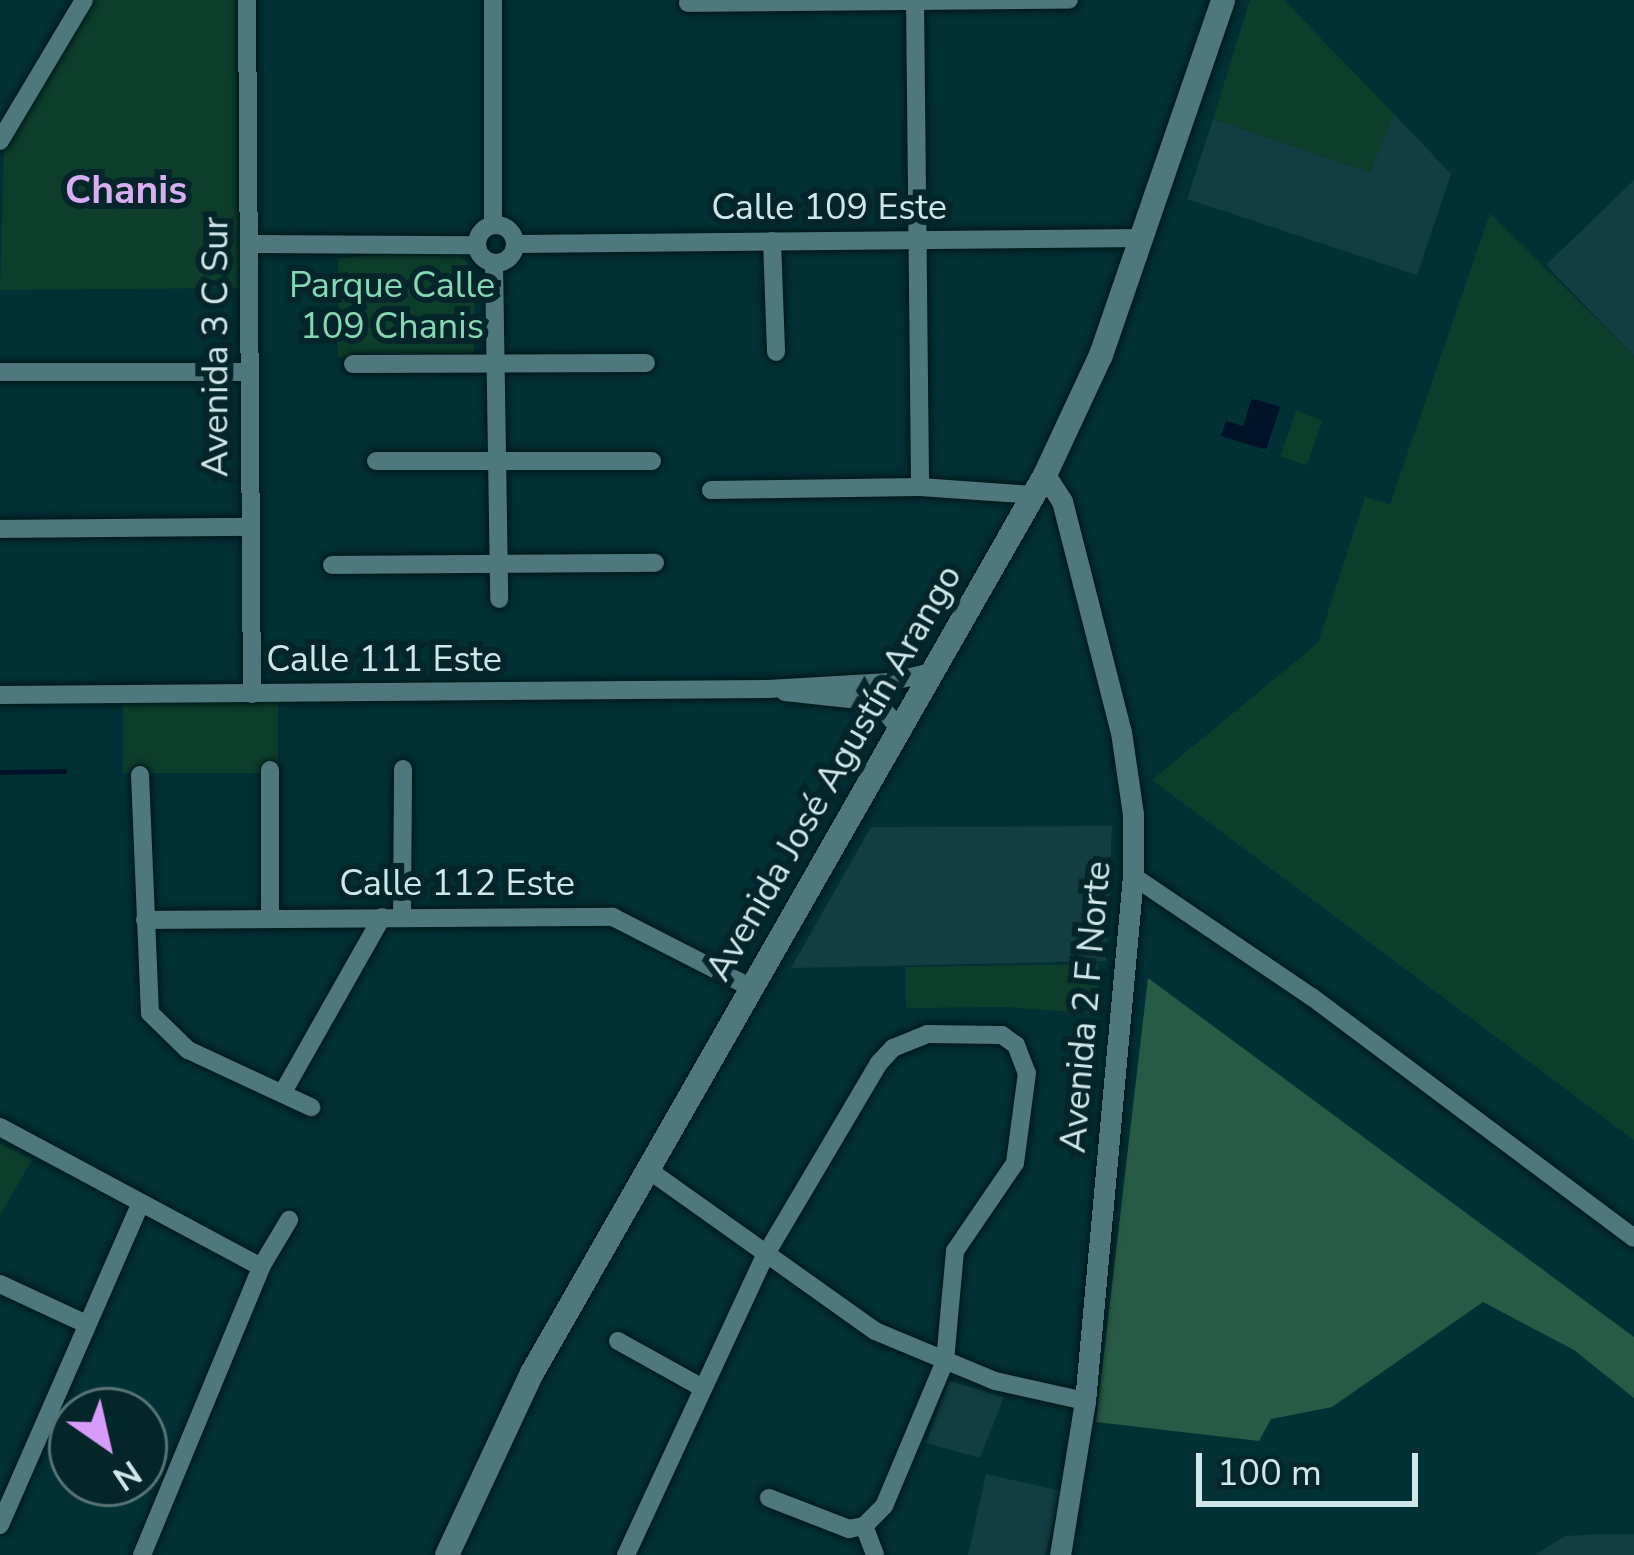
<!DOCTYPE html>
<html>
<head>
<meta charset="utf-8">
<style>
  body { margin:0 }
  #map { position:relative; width:1634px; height:1555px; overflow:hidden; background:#013035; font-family:"Nunito Sans",sans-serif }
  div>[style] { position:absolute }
  .built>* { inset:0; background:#123d42 }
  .green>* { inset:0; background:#0d3e2c; transform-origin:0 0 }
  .forest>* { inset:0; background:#285b46 }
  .water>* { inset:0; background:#001228 }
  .stream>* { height:4.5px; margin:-2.25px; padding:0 2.25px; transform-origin:2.25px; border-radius:2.25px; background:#001228 }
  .roads { filter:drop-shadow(0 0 3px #021619) drop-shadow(0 0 3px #021619) }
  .minor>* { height:18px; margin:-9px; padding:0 9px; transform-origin:9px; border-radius:9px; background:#4e787e }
  .minor>.ring { margin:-9px; padding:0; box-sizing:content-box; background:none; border:18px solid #4e787e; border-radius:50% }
  .tertiary>* { height:21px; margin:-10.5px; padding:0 10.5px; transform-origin:10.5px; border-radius:10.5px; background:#4e787e }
  .secondary>* { height:24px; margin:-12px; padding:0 12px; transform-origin:12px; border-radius:12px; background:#4e787e }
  span { translate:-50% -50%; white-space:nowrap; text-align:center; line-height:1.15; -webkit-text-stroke:12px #042529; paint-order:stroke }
  .street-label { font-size:36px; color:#d0e7ea }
  .park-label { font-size:36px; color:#86d7b3 }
  .neighbourhood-label { font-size:39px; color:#d7aef0; font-weight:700 }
  .north { position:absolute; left:48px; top:1387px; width:120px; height:120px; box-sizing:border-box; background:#042529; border:3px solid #567376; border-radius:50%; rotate:146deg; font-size:33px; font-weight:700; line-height:48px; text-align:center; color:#d0e7ea }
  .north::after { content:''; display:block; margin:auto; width:42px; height:54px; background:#d79bf9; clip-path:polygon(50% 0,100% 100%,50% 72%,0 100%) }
  .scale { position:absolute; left:1196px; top:1453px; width:222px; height:54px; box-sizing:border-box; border:6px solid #d0e7ea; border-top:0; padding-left:15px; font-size:36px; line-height:42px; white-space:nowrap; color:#d0e7ea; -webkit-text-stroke:9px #042529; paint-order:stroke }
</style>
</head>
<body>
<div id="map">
  <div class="built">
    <i style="clip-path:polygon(1394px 114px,1451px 174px,1417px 275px,1187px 199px,1213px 119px,1369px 172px)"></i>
    <i style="clip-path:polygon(1634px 180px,1634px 356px,1546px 265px)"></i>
    <i style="clip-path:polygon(1112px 826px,1106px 961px,791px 968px,871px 827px)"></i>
    <i style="clip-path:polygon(949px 1381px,1004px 1397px,980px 1458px,926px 1443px)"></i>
    <i style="clip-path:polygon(986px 1474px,1062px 1491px,1045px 1555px,968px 1555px)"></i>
    <i style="clip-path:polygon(1601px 1534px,1634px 1534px,1634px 1555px,1535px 1555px,1565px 1536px)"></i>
  </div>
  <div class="green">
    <i style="clip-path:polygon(92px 0,240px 0,240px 288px,0 290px,4px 147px)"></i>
    <i style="clip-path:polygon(1250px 0,1284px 0,1394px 114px,1370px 172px,1213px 119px)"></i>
    <i style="clip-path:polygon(1490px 213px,1634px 356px,1634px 1140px,1152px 780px,1318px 643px,1365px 497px,1390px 504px)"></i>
    <i style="clip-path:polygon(455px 250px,475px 271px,474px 356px,338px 357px,338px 258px)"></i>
    <i style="left:1296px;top:411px;width:28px;height:48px;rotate:19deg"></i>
    <i style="left:123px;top:700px;width:155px;height:73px"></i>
    <i style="clip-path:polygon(1098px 964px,1098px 1014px,1006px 1007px,906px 1008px,905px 967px)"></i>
    <i style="clip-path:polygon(0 1143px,32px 1160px,0 1215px)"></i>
  </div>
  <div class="forest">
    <i style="clip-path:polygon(1148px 978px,1634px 1337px,1634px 1398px,1574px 1350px,1483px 1302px,1332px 1407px,1271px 1419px,1259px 1441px,1096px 1422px)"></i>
  </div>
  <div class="water">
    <i style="clip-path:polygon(1252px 398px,1280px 407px,1266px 450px,1221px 436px,1226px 421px,1243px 426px)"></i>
  </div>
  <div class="stream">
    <i style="left:0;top:772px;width:64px;rotate:-0.9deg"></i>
  </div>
  <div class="roads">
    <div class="minor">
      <i style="left:247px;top:0;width:694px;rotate:89.59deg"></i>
      <i style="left:493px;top:0;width:225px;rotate:90deg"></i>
      <i style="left:915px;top:0;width:487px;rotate:89.4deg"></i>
      <i style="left:688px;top:3px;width:381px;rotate:-0.5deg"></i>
      <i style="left:0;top:141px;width:164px;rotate:-59.2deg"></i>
      <i class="ring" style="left:477px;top:225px;width:20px;height:20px"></i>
      <i style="left:772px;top:241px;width:111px;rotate:87.9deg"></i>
      <i style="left:250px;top:244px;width:226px;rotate:0.3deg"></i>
      <i style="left:515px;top:244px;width:628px;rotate:-0.55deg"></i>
      <i style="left:494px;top:264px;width:335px;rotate:89.1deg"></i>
      <i style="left:353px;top:364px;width:293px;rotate:-0.2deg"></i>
      <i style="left:0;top:372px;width:249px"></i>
      <i style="left:376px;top:461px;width:276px"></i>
      <i style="left:711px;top:490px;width:209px;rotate:-0.8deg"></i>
      <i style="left:920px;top:487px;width:113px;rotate:4deg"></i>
      <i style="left:0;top:529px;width:248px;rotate:-0.5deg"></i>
      <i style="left:332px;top:565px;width:323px;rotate:-0.4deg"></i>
      <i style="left:785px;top:692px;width:93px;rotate:6.2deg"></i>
      <i style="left:877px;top:702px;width:39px;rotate:50deg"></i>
      <i style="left:0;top:695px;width:768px;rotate:-0.45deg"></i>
      <i style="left:768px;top:689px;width:121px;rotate:-3.3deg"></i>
      <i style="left:889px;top:682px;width:48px;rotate:-13.2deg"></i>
      <i style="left:140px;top:775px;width:238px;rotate:87.6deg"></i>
      <i style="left:150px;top:1013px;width:53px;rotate:44.2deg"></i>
      <i style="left:188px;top:1050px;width:136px;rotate:24.9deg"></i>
      <i style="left:1133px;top:876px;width:216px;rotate:34.1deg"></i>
      <i style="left:1312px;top:997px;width:402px;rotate:36.8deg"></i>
      <i style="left:402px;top:917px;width:148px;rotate:-89.6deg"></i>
      <i style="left:270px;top:918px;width:148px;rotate:-90deg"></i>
      <i style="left:145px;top:920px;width:468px;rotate:-0.4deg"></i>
      <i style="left:613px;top:917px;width:156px;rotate:27.1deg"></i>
      <i style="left:283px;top:1092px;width:201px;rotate:-60.5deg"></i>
      <i style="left:0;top:1127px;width:296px;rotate:28.2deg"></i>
      <i style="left:650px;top:1171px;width:276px;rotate:35.4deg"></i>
      <i style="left:875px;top:1331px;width:130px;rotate:22.6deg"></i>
      <i style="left:995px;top:1381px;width:92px;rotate:12.5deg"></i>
      <i style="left:0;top:1284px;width:95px;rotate:24.9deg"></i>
      <i style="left:618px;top:1341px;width:95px;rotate:29deg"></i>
      <i style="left:0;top:1525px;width:350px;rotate:-66.4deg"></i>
      <i style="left:864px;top:1526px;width:31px;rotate:69deg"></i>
      <i style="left:142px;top:1555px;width:312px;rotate:-67.5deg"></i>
      <i style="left:261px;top:1267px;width:55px;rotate:-59.2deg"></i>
      <i style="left:626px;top:1555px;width:332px;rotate:-65.1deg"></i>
      <i style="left:766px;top:1254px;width:222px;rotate:-59.4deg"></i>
      <i style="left:879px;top:1063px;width:21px;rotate:-47deg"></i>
      <i style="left:893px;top:1048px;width:37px;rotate:-22deg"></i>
      <i style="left:927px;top:1034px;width:75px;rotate:0.8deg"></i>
      <i style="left:1002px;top:1035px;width:17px;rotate:36deg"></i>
      <i style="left:1016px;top:1045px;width:30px;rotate:69deg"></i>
      <i style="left:1027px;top:1073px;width:91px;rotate:97.6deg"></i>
      <i style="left:1015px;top:1163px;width:107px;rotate:124.3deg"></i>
      <i style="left:955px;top:1251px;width:110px;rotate:95.2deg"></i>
      <i style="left:945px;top:1361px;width:157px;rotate:112.8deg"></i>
      <i style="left:884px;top:1506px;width:28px;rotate:135deg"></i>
      <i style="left:864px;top:1526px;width:15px;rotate:169deg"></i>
      <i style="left:849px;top:1529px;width:86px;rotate:-158.8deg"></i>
    </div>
    <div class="tertiary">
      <i style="left:1045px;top:475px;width:31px;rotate:57deg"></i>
      <i style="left:1062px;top:501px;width:238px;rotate:75.7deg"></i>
      <i style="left:1121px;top:732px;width:83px;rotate:81.7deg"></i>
      <i style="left:1133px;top:814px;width:62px;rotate:90deg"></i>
      <i style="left:1133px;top:876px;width:527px;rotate:95.22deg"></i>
      <i style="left:1085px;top:1401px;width:156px;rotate:99.2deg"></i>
    </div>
    <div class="secondary">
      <i style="left:447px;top:1555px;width:201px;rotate:-65deg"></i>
      <i style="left:532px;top:1373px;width:1034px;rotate:-60.26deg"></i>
      <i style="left:1045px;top:475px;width:132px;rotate:-65deg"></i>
      <i style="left:1101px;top:355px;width:375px;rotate:-71deg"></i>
    </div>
  </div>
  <div class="street-label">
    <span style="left:829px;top:208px">Calle 109 Este</span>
    <span style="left:216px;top:347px;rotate:-90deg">Avenida 3 C Sur</span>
    <span style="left:384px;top:660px">Calle 111 Este</span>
    <span style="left:834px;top:773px;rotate:-60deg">Avenida José Agustín Arango</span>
    <span style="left:457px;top:884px">Calle 112 Este</span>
    <span style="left:1086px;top:1007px;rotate:-85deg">Avenida 2 F Norte</span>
  </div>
  <div class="park-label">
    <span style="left:392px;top:306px">Parque Calle<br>109 Chanis</span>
  </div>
  <div class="neighbourhood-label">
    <span style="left:126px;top:191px">Chanis</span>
  </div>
  <div class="north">N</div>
  <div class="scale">100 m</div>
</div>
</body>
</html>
